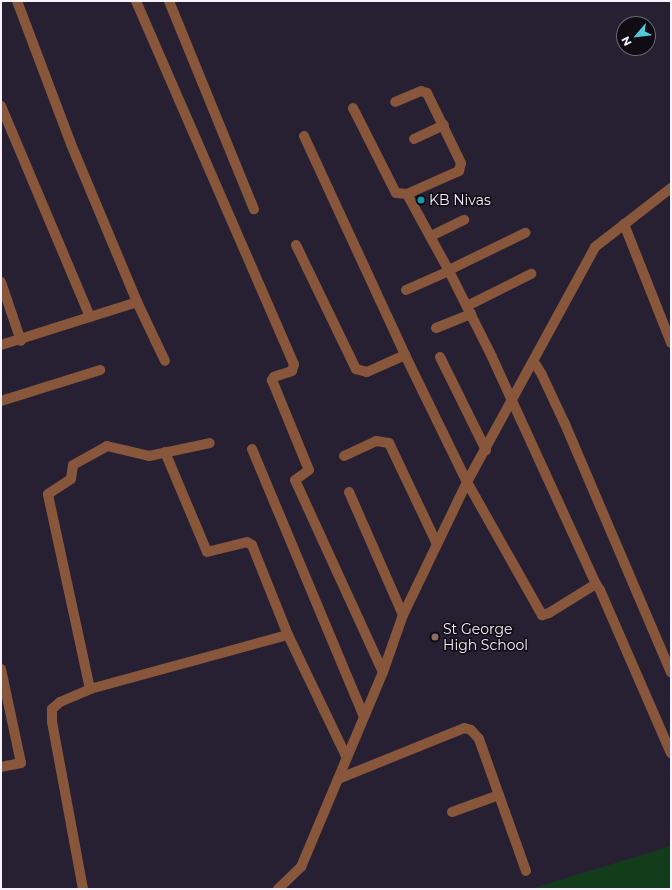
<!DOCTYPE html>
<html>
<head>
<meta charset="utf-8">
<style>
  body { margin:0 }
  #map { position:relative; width:672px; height:890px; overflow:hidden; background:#272033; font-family:Montserrat,sans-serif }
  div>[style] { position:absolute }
  .green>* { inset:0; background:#133c1a }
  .minor>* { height:10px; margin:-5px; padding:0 5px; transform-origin:5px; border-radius:5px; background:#88573b }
  .dots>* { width:11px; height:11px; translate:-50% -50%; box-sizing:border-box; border:2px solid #0f0c14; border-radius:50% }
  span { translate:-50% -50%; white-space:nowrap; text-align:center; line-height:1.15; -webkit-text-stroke:3px #0f0c14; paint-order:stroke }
  .poi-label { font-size:14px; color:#f6f2ff }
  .left { translate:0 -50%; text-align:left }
  .frame { position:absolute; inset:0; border:2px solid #f6f2ff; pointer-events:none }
  .north { position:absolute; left:616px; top:16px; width:40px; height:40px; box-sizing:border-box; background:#0f0c14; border:1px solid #6b6872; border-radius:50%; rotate:242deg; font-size:11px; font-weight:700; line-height:16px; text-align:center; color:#f6f2ff }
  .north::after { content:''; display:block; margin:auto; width:14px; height:18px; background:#53cadc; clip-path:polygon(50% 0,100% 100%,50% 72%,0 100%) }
</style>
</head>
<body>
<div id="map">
  <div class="green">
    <i style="clip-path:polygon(671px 846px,671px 889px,530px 889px)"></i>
  </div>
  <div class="minor">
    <i style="left:17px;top:1px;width:153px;rotate:69.3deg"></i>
    <i style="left:71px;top:144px;width:171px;rotate:67.3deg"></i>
    <i style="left:137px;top:302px;width:65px;rotate:64.6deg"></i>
    <i style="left:136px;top:1px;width:396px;rotate:66.5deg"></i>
    <i style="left:294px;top:364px;width:7px;rotate:106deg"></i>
    <i style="left:292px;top:371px;width:19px;rotate:162deg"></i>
    <i style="left:274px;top:377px;width:4px;rotate:124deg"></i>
    <i style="left:272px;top:380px;width:97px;rotate:67.7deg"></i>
    <i style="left:309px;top:470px;width:17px;rotate:144deg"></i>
    <i style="left:295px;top:480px;width:211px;rotate:65.4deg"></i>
    <i style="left:169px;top:1px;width:225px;rotate:67.8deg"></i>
    <i style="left:1px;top:106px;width:229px;rotate:67.1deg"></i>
    <i style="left:353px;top:108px;width:95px;rotate:63.2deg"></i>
    <i style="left:396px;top:193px;width:11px;rotate:5deg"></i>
    <i style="left:407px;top:194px;width:57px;rotate:-23.9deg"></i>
    <i style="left:459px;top:171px;width:8px;rotate:-76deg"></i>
    <i style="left:461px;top:163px;width:78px;rotate:-115.9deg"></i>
    <i style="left:427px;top:93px;width:6px;rotate:-162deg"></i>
    <i style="left:421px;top:91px;width:28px;rotate:157deg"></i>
    <i style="left:304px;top:136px;width:241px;rotate:65.2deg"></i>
    <i style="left:414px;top:139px;width:33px;rotate:-25deg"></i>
    <i style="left:407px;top:194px;width:88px;rotate:61.4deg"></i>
    <i style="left:449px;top:271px;width:96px;rotate:63.4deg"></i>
    <i style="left:492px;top:357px;width:250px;rotate:65.4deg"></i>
    <i style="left:596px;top:584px;width:7px;rotate:56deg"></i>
    <i style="left:600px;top:590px;width:178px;rotate:66.5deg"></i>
    <i style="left:624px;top:224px;width:128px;rotate:68.4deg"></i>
    <i style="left:431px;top:236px;width:37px;rotate:-26deg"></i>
    <i style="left:296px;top:245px;width:138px;rotate:64.2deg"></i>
    <i style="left:356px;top:369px;width:11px;rotate:15deg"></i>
    <i style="left:367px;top:372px;width:42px;rotate:-24.1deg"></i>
    <i style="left:405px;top:355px;width:141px;rotate:64deg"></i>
    <i style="left:467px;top:482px;width:153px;rotate:60.6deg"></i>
    <i style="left:542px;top:615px;width:7px;rotate:-16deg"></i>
    <i style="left:549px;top:613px;width:55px;rotate:-31.7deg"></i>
    <i style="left:449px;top:270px;width:85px;rotate:-26deg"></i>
    <i style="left:1px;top:282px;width:62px;rotate:71.3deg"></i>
    <i style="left:406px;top:290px;width:47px;rotate:-23.8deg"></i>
    <i style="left:467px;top:306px;width:72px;rotate:-26.6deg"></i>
    <i style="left:436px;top:328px;width:38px;rotate:-22deg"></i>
    <i style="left:1px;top:345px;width:143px;rotate:-17.5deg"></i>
    <i style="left:440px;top:357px;width:104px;rotate:63.7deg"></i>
    <i style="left:534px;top:362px;width:15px;rotate:58deg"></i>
    <i style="left:542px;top:375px;width:54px;rotate:64.9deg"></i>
    <i style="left:565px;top:424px;width:270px;rotate:66.9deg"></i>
    <i style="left:1px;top:401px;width:104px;rotate:-17.4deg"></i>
    <i style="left:252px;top:449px;width:290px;rotate:67.3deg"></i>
    <i style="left:165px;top:452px;width:108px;rotate:67.2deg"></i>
    <i style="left:207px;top:552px;width:41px;rotate:-14deg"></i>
    <i style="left:247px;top:542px;width:6px;rotate:31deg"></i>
    <i style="left:252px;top:545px;width:97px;rotate:68.2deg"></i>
    <i style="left:288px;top:635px;width:136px;rotate:64.4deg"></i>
    <i style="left:344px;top:456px;width:35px;rotate:-25deg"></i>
    <i style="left:376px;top:441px;width:13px;rotate:9deg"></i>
    <i style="left:389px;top:443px;width:112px;rotate:64.6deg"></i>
    <i style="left:349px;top:492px;width:134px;rotate:66.3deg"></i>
    <i style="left:1px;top:669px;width:96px;rotate:78deg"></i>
    <i style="left:21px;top:763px;width:20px;rotate:169deg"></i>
    <i style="left:90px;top:689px;width:199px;rotate:-102.2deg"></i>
    <i style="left:48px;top:494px;width:27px;rotate:-33deg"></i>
    <i style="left:71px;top:479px;width:14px;rotate:-82deg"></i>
    <i style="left:73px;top:465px;width:39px;rotate:-29deg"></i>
    <i style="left:107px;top:446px;width:43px;rotate:13.4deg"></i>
    <i style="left:149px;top:456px;width:62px;rotate:-12deg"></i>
    <i style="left:338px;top:779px;width:136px;rotate:-22deg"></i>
    <i style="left:464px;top:728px;width:7px;rotate:16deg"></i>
    <i style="left:471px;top:730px;width:12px;rotate:48deg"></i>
    <i style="left:479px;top:739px;width:140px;rotate:70.4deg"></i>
    <i style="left:452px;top:812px;width:50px;rotate:-19.9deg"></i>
    <i style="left:83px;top:889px;width:170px;rotate:-100.5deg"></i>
    <i style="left:52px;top:722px;width:13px;rotate:-90deg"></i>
    <i style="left:52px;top:709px;width:11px;rotate:-41deg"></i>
    <i style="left:60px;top:702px;width:33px;rotate:-23deg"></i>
    <i style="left:90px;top:689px;width:205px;rotate:-15.3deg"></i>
    <i style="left:278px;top:889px;width:32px;rotate:-44deg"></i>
    <i style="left:301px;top:867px;width:212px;rotate:-67.2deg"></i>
    <i style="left:383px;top:672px;width:60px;rotate:-70.7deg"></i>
    <i style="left:403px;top:615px;width:148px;rotate:-64.3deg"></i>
    <i style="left:467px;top:482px;width:268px;rotate:-61.4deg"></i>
    <i style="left:595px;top:247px;width:96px;rotate:-37.8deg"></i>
  </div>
  <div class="dots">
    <i style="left:421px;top:200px;background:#0f9aa8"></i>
    <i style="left:435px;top:637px;background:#8d6e63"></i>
  </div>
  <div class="poi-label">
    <span class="left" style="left:429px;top:200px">KB Nivas</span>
    <span class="left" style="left:443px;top:637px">St George<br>High School</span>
  </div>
  <div class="frame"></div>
  <div class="north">N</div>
</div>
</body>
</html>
